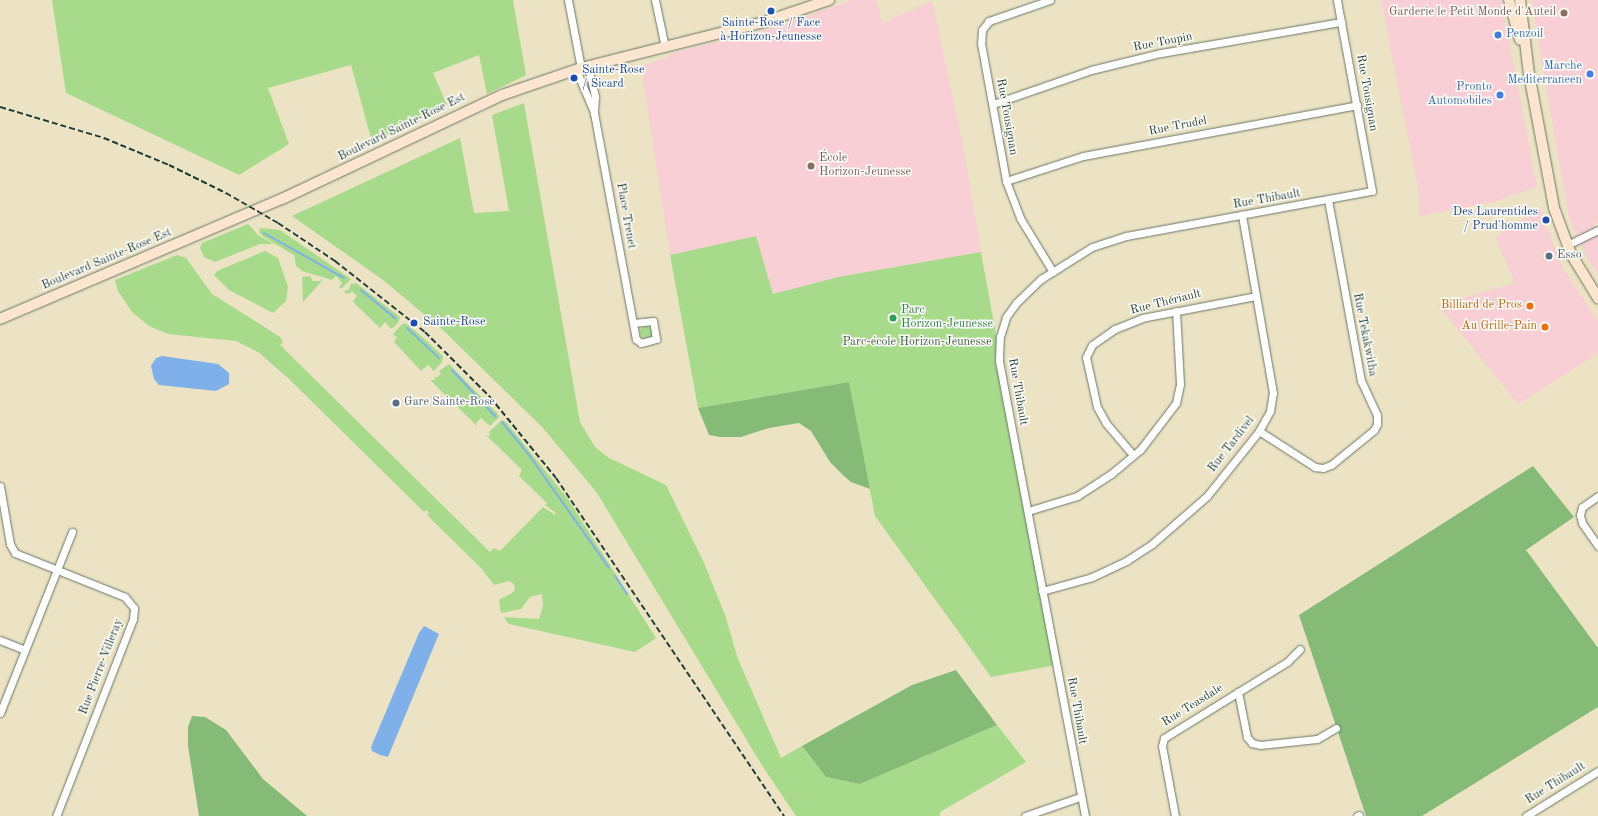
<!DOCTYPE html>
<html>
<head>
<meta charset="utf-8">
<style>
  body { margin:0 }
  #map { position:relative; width:1598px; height:816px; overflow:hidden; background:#ece3c4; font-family:"Old Standard TT",serif }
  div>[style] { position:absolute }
  .built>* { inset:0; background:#f7cfd4 }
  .green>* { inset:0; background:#a7db8b }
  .round { border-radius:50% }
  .forest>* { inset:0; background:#85bb77 }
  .water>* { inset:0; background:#7fb0ea }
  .stream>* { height:2px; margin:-1px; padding:0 1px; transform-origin:1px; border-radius:1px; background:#7fb0ea }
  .roads { filter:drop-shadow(0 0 1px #677766) drop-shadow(0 0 1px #677766) }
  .street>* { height:7px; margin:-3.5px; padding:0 3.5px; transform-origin:3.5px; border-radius:3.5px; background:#fff }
  .secondary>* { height:10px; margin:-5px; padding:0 5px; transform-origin:5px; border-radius:5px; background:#fce5cf }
  .rail>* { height:2px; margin-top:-1px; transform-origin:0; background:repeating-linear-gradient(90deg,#1f3d34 0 6px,transparent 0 9px) }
  .dots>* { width:11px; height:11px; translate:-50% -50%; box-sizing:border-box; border:2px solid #fdfcf7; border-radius:50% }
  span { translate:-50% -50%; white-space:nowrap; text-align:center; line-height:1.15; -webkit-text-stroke:3px #fdfcf7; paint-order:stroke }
  .education-label { font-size:12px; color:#785e54 }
  .right { translate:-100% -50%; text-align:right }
  .left { translate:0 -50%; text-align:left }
  .transit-label { font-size:12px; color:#164399 }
  .shop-label { font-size:12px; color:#366cbe }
  .street-label { font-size:12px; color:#1f3d34 }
  .service-label { font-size:12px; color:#4e5e75 }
  .food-label { font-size:12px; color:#c56008 }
  .leisure-label { font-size:12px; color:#27864d }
  .park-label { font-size:12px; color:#3a5d45 }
</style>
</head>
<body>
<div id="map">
  <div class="built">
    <i style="clip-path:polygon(852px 0,876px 0,882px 23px,932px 1px,962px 140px,981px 252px,838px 277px,772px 294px,756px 236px,670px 255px,641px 66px,667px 58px,671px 53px,777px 27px)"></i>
    <i style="clip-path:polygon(1381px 0,1501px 0,1537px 187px,1489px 203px,1420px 216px,1418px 188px)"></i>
    <i style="clip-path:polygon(1531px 0,1598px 0,1598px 222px,1593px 224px,1598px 232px,1598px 274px,1587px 258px,1569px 218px)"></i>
    <i style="clip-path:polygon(1540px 209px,1563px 269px,1598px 320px,1598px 353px,1518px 404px,1438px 305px,1515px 283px,1495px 237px)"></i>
  </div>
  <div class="green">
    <i style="clip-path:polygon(52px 0,513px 0,526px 75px,487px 94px,479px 55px,433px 73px,447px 105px,372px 142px,351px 65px,268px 88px,289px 144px,239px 175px,66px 93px)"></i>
    <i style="clip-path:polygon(524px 103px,580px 422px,595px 447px,609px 458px,666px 485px,704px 563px,725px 615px,738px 659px,781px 758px,802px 746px,826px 777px,860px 784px,997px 725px,1026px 762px,940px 812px,940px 816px,796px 816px,763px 767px,597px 493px,543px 428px,444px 331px,383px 280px,292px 216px,460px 138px,474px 213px,509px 211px,492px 115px)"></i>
    <i style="clip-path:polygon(248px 224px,259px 236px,274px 244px,260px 244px,215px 262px,204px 257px,200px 248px,202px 243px)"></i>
    <i style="clip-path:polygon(260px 228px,280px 230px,351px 279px,341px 289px,339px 287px,342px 283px,336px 276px,332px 280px,302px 271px,296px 266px,294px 255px,262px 236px,259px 232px)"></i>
    <i style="clip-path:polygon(756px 236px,773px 294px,838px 277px,981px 252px,1056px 665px,991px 677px,875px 516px,849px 382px,698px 408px,670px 255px)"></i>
    <i style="clip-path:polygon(265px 251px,278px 258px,288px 287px,286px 301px,273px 313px,229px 290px,214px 275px,217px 271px)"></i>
    <i style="clip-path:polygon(177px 255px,186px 258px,212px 294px,280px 337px,283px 342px,280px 345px,490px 552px,494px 548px,500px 551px,543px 507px,555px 515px,555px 512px,545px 505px,547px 503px,519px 476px,522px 470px,486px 435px,490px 436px,489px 432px,502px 420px,506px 422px,568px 499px,656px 638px,635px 652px,509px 624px,504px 617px,539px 619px,543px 606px,542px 594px,530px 597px,521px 609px,501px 613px,499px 600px,512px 593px,515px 589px,514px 584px,509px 581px,494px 585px,482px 569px,427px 515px,429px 513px,427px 510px,424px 512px,288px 378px,258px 352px,236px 341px,168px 334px,149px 326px,132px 312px,118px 291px,115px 280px)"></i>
    <i style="clip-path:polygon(310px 276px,313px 281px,320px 281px,322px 278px,321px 282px,303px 302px,302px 277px)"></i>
    <i style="clip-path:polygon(356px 283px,400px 317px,398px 323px,391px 329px,385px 322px,380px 328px,354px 303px,353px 301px,357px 296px,352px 291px,349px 294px,344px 292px,346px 290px,348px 291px,351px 284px)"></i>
    <i style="clip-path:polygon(403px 323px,409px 325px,443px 356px,442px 362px,434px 371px,428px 365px,421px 371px,394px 342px,397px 337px,393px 334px)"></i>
    <i class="round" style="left:640px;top:326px;width:12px;height:12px"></i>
    <i style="clip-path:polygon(449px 364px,497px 413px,499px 417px,490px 426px,481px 418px,476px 423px,477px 426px,430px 380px,435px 380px,434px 376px,436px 378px,441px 374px,439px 371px)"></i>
  </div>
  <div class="forest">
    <i style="clip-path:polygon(849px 382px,870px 489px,851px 482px,844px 476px,830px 462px,811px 431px,799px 423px,769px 428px,741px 437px,720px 437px,709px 435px,698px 408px)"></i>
    <i style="clip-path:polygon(1533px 466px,1574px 517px,1526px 550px,1598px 648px,1598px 707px,1422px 816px,1366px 816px,1299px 615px)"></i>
    <i style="clip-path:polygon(956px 670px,997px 725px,860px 784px,826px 777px,802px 746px,912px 685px)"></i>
    <i style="clip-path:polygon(192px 716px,205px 717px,226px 730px,263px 779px,307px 816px,199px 816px,188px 746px,188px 727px)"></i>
  </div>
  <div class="water">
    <i style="clip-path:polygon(162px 356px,218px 364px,229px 373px,229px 384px,216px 391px,159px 385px,154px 379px,151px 366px,156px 358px)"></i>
    <i style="clip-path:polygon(424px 626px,439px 634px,388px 757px,380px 755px,372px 751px,371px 747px,419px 633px)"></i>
  </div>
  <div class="stream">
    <i style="left:264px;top:233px;width:92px;rotate:29.4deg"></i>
    <i style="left:361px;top:290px;width:45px;rotate:39.6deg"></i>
    <i style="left:407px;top:328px;width:44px;rotate:43.2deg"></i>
    <i style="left:452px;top:370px;width:64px;rotate:46.9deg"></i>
    <i style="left:502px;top:422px;width:43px;rotate:50.7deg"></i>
    <i style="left:529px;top:455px;width:138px;rotate:54.7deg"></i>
    <i style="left:615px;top:576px;width:22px;rotate:56deg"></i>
  </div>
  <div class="roads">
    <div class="street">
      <i style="left:568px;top:0;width:69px;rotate:79.2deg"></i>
      <i style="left:655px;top:0;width:48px;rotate:78deg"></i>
      <i style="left:1050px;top:0;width:65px;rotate:161deg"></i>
      <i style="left:989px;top:21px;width:11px;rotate:128deg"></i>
      <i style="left:982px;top:30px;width:13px;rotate:94deg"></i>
      <i style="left:981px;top:43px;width:140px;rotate:79.7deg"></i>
      <i style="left:1006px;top:181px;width:40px;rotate:69deg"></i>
      <i style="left:1020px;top:218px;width:63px;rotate:58.6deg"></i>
      <i style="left:588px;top:66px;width:32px;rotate:77deg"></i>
      <i style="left:595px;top:97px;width:16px;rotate:94deg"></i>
      <i style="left:594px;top:113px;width:230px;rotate:79.5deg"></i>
      <i style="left:636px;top:339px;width:6px;rotate:39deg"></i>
      <i style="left:641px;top:343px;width:16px;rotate:-15deg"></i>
      <i style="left:656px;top:339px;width:18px;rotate:-99deg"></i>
      <i style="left:653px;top:321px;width:20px;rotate:174deg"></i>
      <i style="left:576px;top:70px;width:46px;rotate:66.8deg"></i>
      <i style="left:993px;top:104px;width:104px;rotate:-19.1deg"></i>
      <i style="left:1091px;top:70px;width:72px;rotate:-13.7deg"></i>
      <i style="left:1161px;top:53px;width:183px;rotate:-9.8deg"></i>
      <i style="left:1006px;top:181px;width:81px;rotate:-18deg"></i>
      <i style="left:1083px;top:156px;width:279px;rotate:-10.5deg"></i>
      <i style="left:1567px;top:245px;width:34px;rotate:-26deg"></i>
      <i style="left:1259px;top:431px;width:67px;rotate:32.7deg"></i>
      <i style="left:1315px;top:467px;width:8px;rotate:7deg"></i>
      <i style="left:1323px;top:468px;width:9px;rotate:-21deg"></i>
      <i style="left:1331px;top:465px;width:55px;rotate:-39.1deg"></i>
      <i style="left:1374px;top:430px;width:7px;rotate:-63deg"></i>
      <i style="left:1377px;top:424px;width:9px;rotate:-90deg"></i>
      <i style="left:1377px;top:415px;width:38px;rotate:-115deg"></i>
      <i style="left:1361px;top:381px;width:184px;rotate:-100.3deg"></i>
      <i style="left:1133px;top:455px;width:42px;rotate:-130.2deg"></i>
      <i style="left:1106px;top:423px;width:18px;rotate:-119deg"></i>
      <i style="left:1097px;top:407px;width:51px;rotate:-102.4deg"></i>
      <i style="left:1086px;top:357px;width:13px;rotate:-63deg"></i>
      <i style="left:1092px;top:345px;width:28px;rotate:-35deg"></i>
      <i style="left:1115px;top:329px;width:29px;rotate:-22deg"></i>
      <i style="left:1142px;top:318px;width:116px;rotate:-10.9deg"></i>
      <i style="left:0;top:486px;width:59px;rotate:80.2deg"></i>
      <i style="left:10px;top:544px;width:10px;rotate:61deg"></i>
      <i style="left:15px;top:553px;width:118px;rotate:21.8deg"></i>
      <i style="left:125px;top:597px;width:14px;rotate:51deg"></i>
      <i style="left:134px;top:608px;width:11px;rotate:95deg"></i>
      <i style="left:133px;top:619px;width:212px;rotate:111.3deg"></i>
      <i style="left:1598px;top:496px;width:19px;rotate:145deg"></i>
      <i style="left:1582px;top:507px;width:8px;rotate:104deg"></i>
      <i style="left:1580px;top:515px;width:8px;rotate:76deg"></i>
      <i style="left:1582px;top:523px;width:28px;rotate:55deg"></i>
      <i style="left:1028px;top:511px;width:51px;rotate:-17deg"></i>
      <i style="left:1077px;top:496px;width:40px;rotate:-32.9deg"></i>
      <i style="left:1111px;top:474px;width:38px;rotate:-40deg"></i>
      <i style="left:1140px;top:450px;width:59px;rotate:-52.5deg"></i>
      <i style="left:1176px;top:403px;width:19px;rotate:-78deg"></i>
      <i style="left:1180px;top:384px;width:73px;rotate:-93.1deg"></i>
      <i style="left:1042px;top:591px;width:52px;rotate:-15.6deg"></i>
      <i style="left:1092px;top:577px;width:38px;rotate:-25deg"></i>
      <i style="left:1126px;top:561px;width:31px;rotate:-33deg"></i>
      <i style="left:1152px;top:544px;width:73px;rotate:-41.1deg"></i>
      <i style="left:1207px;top:496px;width:83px;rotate:-51.3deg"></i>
      <i style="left:1259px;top:431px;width:23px;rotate:-61deg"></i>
      <i style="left:1270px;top:411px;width:18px;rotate:-81deg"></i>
      <i style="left:1273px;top:393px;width:181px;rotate:-99.9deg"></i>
      <i style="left:0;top:640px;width:27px;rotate:22deg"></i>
      <i style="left:1238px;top:692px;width:46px;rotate:78.7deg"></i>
      <i style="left:1247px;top:737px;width:8px;rotate:50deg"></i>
      <i style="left:1252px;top:743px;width:8px;rotate:14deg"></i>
      <i style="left:1260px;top:745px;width:57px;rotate:-6deg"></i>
      <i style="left:1317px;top:739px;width:22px;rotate:-30deg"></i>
      <i style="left:0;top:713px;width:195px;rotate:-68.3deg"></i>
      <i style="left:1025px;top:816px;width:58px;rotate:-19.1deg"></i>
      <i style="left:1085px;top:816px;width:464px;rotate:-100.7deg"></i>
      <i style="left:999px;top:360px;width:23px;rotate:-88deg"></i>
      <i style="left:1000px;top:337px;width:21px;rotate:-73deg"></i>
      <i style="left:1006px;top:317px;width:17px;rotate:-54deg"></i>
      <i style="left:1016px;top:303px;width:35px;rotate:-44deg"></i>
      <i style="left:1041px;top:279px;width:60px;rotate:-32.1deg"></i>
      <i style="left:1092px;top:247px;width:36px;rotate:-18deg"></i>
      <i style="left:1126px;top:236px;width:250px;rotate:-10.4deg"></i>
      <i style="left:1372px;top:191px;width:194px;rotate:-100.4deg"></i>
      <i style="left:1175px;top:816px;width:71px;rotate:-100.5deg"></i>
      <i style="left:1162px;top:746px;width:8px;rotate:-76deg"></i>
      <i style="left:1164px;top:738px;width:145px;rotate:-31.7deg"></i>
      <i style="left:1287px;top:662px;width:18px;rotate:-45deg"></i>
      <i style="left:1357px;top:816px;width:2px;rotate:-27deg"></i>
      <i style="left:1526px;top:816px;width:85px;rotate:-32deg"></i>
    </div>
    <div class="secondary">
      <i style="left:1509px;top:0;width:41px;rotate:74.6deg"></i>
      <i style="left:1520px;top:0;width:75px;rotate:83.1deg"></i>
      <i style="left:1529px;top:74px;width:136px;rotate:79.4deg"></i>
      <i style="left:1554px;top:208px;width:49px;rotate:69.7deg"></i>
      <i style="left:1571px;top:254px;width:52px;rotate:58.5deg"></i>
      <i style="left:0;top:319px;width:306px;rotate:-23.1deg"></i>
      <i style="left:282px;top:199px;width:243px;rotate:-25.3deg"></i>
      <i style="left:502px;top:95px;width:83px;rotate:-18.9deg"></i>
      <i style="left:581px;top:68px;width:189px;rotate:-14.1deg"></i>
      <i style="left:764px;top:22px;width:69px;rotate:-18.7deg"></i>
    </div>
  </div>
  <div class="rail">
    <i style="left:0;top:107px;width:109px;rotate:16.6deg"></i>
    <i style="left:104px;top:138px;width:70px;rotate:22.6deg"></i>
    <i style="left:169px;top:165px;width:64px;rotate:26.2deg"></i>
    <i style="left:226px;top:193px;width:60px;rotate:30deg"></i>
    <i style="left:278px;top:223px;width:69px;rotate:33.7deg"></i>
    <i style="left:335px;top:261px;width:115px;rotate:38.3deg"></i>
    <i style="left:425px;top:332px;width:92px;rotate:45deg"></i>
    <i style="left:490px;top:397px;width:104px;rotate:50.8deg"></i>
    <i style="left:556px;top:478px;width:408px;rotate:56deg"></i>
  </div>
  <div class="dots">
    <i style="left:771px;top:11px;background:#1a4fb4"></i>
    <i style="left:1564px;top:13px;background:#8d6e63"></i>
    <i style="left:1498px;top:35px;background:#3f7fe0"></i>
    <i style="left:1590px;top:74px;background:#3f7fe0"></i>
    <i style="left:574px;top:78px;background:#1a4fb4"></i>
    <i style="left:1500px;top:95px;background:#3f7fe0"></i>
    <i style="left:811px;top:166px;background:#8d6e63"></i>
    <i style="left:1546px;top:220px;background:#1a4fb4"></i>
    <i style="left:1549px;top:256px;background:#5c6f8a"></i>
    <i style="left:1530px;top:306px;background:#e8710a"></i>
    <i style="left:893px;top:318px;background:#2e9e5b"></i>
    <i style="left:414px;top:323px;background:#1a4fb4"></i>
    <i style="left:1545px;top:327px;background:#e8710a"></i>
    <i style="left:396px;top:403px;background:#5c6f8a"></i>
  </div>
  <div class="education-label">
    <span class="right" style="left:1556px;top:13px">Garderie le Petit Monde d'Auteil</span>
    <span class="left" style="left:819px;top:166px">École<br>Horizon-Jeunesse</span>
  </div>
  <div class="transit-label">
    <span style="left:771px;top:31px">Sainte-Rose / Face<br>à Horizon-Jeunesse</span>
    <span class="left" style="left:582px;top:78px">Sainte-Rose<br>/ Sicard</span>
    <span class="right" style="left:1538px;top:220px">Des Laurentides<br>/ Prud'homme</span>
    <span class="left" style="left:423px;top:323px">Sainte-Rose</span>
  </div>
  <div class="shop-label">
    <span class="left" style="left:1506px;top:35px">Penzoil</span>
    <span class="right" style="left:1582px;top:74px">Marche<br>Mediterraneen</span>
    <span class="right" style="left:1492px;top:95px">Pronto<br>Automobiles</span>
  </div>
  <div class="street-label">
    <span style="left:1163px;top:43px;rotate:-11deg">Rue Toupin</span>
    <span style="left:1366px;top:93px;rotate:80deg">Rue Tousignan</span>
    <span style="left:1006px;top:117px;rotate:80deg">Rue Tousignan</span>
    <span style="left:1178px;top:127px;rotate:-11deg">Rue Trudel</span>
    <span style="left:402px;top:128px;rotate:-26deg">Boulevard Sainte-Rose Est</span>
    <span style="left:1267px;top:200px;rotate:-10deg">Rue Thibault</span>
    <span style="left:625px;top:216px;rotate:80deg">Place Trenet</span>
    <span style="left:107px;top:260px;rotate:-23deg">Boulevard Sainte-Rose Est</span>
    <span style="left:1166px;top:303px;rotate:-14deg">Rue Thériault</span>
    <span style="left:1364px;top:335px;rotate:79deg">Rue Tekakwitha</span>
    <span style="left:1017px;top:392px;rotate:80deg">Rue Thibault</span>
    <span style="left:1232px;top:445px;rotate:-52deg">Rue Tardivel</span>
    <span style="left:102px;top:667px;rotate:-69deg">Rue Pierre-Villeray</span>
    <span style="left:1193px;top:706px;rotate:-32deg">Rue Teasdale</span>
    <span style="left:1076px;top:711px;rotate:80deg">Rue Thibault</span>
    <span style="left:1556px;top:784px;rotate:-32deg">Rue Thibault</span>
  </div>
  <div class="service-label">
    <span class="left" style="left:1557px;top:256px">Esso</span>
    <span class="left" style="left:404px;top:403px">Gare Sainte-Rose</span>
  </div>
  <div class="food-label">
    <span class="right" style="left:1522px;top:306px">Billiard de Pros</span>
    <span class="right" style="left:1537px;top:327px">Au Grille-Pain</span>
  </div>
  <div class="leisure-label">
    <span class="left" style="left:901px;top:318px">Parc<br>Horizon-Jeunesse</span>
  </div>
  <div class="park-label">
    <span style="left:917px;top:343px">Parc-école Horizon-Jeunesse</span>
  </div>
</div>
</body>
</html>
